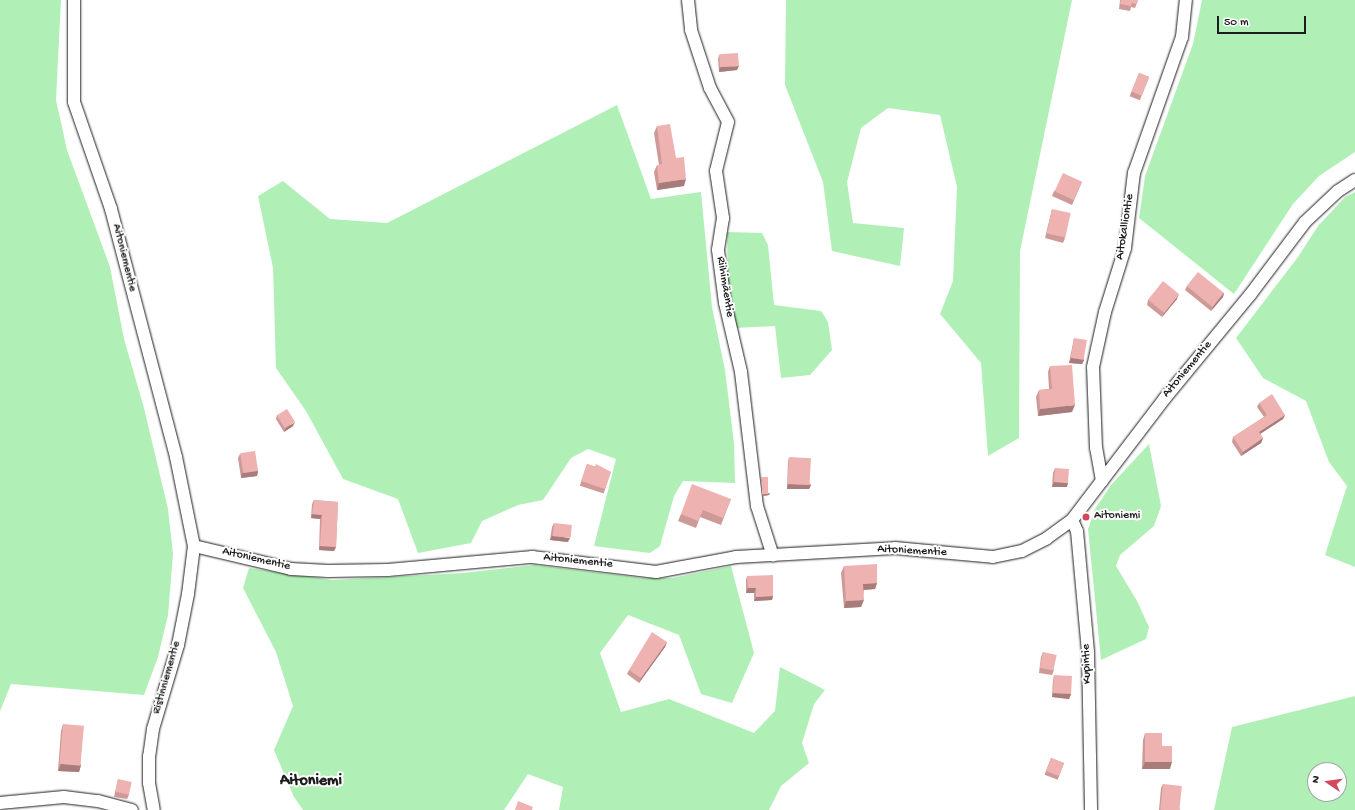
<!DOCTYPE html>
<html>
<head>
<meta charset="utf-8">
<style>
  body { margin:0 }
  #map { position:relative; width:1355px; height:810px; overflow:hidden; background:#fff; font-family:"Gochi Hand",sans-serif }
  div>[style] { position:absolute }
  .green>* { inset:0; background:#b0f0b7 }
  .roads { filter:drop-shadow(0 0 1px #1c1c1c) drop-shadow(0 0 1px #1c1c1c) }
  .minor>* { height:12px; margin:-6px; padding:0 6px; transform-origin:6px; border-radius:6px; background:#fff }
  .wall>* { inset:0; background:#cd9a98; transform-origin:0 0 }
  .shaded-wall>* { inset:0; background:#a77d7c }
  .building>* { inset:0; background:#eeb3b1; transform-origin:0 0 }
  .dots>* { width:11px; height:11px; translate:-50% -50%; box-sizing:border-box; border:2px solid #fff; border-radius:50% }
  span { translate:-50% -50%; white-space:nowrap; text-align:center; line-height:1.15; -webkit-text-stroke:4px #fff; paint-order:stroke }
  .street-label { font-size:12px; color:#1c1c1c }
  .poi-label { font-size:12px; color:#1c1c1c }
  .left { translate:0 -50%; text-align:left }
  .district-label { font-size:16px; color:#1c1c1c; font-weight:700 }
  .north { position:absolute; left:1307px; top:762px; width:40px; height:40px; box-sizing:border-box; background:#fff; border:1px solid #a4a4a4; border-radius:50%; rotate:283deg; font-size:11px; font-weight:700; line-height:16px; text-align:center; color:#1c1c1c }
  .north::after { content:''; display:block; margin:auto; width:14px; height:18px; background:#d1495b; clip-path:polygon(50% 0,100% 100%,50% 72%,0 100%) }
  .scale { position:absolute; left:1217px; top:16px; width:89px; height:18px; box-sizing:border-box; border:2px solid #1c1c1c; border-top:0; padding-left:5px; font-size:12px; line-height:14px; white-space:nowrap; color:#1c1c1c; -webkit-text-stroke:3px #fff; paint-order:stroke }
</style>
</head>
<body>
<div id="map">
  <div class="green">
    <i style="clip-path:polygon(0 0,61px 0,56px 100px,67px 150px,110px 267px,124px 339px,144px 408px,168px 509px,173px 554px,168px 615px,158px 657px,144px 695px,11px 684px,0 711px)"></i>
    <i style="clip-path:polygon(786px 0,1072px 0,1020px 251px,1019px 438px,988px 456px,981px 363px,940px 314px,953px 281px,957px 187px,940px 115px,888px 108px,861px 128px,847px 182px,853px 223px,904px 228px,900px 266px,832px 251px,823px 182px,785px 85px)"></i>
    <i style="clip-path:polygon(1202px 0,1355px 0,1355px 152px,1319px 176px,1293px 204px,1234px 294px,1139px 218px,1145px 176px,1193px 44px)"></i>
    <i style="clip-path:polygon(617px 105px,651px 199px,701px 192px,712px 307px,725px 370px,734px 443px,735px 483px,683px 481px,674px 496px,660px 546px,650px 553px,594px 546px,616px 459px,588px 449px,571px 458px,543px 500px,518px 505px,482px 521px,471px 543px,418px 553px,398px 499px,343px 479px,306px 411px,276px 368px,273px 268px,258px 196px,283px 181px,330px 219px,387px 223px)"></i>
    <i style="clip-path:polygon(1355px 192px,1355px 567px,1325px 555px,1347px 486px,1329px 462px,1306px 401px,1263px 378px,1236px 338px,1298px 257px,1318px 226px,1345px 197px)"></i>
    <i style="clip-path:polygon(727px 232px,762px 233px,768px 245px,774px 305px,821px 311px,828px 322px,832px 350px,810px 375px,781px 378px,775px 326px,735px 328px,728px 283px)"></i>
    <i style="clip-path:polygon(1149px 444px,1161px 506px,1154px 526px,1120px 555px,1116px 566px,1137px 601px,1149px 627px,1146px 639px,1101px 660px,1088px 529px,1095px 509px,1111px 485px)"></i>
    <i style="clip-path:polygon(534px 565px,643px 578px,672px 578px,731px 566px,754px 653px,732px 703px,701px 694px,679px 635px,628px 615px,600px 653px,621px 712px,669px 699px,754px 733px,775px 711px,780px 667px,825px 690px,814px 704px,802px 743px,809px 763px,781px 786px,769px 810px,559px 810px,563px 787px,528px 774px,504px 810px,303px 810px,294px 797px,274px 750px,293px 706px,276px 652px,243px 588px,249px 568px,333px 580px,463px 573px)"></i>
    <i style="clip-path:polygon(evenodd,1355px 696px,1355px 810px,1214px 810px,1232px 727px,1355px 696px,1315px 770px,1339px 770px,1339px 794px,1315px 794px,1315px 770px)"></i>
  </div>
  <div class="roads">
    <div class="minor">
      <i style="left:74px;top:0;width:102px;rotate:90deg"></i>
      <i style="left:74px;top:102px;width:113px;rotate:70.9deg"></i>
      <i style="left:111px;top:209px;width:256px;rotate:75.3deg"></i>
      <i style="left:176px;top:457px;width:91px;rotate:78.6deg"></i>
      <i style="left:194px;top:546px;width:48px;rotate:97.1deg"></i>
      <i style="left:188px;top:594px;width:52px;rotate:101.1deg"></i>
      <i style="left:178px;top:645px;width:88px;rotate:106.6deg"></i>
      <i style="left:153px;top:729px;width:27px;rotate:98deg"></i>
      <i style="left:149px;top:756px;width:27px;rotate:90deg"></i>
      <i style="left:149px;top:783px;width:27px;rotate:80deg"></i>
      <i style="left:688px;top:0;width:30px;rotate:84deg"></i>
      <i style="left:691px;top:30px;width:61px;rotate:71.9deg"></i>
      <i style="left:710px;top:88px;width:38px;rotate:62deg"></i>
      <i style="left:728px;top:122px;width:50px;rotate:103.8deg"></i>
      <i style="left:716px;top:171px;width:48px;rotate:81.5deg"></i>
      <i style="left:723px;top:218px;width:32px;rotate:99deg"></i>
      <i style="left:718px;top:250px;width:53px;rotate:82.5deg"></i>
      <i style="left:725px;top:303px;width:71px;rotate:76.9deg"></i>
      <i style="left:741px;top:372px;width:135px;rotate:83.2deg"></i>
      <i style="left:757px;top:506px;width:52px;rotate:72.3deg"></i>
      <i style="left:1102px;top:481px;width:34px;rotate:-100deg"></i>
      <i style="left:1096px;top:448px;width:81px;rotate:-92.1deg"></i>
      <i style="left:1093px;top:367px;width:56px;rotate:-77.7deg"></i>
      <i style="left:1105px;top:312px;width:67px;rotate:-72.6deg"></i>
      <i style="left:1125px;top:248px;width:76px;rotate:-83.2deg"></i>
      <i style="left:1134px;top:173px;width:144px;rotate:-70.6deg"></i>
      <i style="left:1182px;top:37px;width:37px;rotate:-84deg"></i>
      <i style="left:1072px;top:520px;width:12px;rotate:66deg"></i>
      <i style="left:1077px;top:531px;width:121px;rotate:84.8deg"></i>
      <i style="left:1088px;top:652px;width:158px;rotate:88.9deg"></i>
      <i style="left:194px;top:546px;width:100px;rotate:13.3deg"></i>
      <i style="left:291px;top:569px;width:37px;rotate:3deg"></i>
      <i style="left:328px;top:571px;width:60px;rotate:-1deg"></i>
      <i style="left:388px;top:570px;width:145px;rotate:-5.2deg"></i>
      <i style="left:532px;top:557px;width:125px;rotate:6.9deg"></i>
      <i style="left:656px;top:572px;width:81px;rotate:-10.6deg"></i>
      <i style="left:736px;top:557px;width:159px;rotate:-3.2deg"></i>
      <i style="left:895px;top:548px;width:98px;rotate:5.2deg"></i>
      <i style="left:993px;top:557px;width:30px;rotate:-12deg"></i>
      <i style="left:1022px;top:551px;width:28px;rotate:-27deg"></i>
      <i style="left:1047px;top:538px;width:31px;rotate:-36deg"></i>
      <i style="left:1072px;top:520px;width:153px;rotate:-52.7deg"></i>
      <i style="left:1165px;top:398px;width:134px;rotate:-50.5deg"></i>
      <i style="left:1250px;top:295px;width:91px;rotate:-53deg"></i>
      <i style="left:1305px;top:222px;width:45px;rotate:-43.2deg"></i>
      <i style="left:1338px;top:191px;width:20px;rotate:-33deg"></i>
      <i style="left:0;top:803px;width:64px;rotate:-5.4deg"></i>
      <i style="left:64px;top:797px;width:34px;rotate:7deg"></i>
      <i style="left:98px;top:801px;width:35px;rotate:15deg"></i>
    </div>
  </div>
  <div class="wall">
    <i style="clip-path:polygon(1120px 0,1138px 0,1135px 8px,1131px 7px,1130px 11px,1119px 9px)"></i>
    <i style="clip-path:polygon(719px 55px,737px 70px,719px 72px,718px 59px)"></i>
    <i style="left:1139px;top:73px;width:11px;height:25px;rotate:22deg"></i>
    <i style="clip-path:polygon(657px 126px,676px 158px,684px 186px,657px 190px,654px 172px,657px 165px,659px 165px,654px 133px)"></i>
    <i style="clip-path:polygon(1082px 182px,1072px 205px,1052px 196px,1054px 191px)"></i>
    <i style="clip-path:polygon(1052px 209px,1065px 238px,1063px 243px,1045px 238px)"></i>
    <i style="clip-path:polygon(1187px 286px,1224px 293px,1223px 297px,1211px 311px,1185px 290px)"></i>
    <i style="clip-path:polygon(1177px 299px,1162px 317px,1147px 305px,1148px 300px)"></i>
    <i style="clip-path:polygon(1074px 338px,1084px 360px,1082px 364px,1069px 363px)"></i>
    <i style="clip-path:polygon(1050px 366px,1072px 412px,1038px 416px,1036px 397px,1039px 390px,1049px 389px,1048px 372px)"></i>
    <i style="clip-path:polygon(1259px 403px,1285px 415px,1283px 419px,1260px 434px,1263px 438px,1261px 443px,1241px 456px,1232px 442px,1233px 437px,1264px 417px,1257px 407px)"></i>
    <i style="clip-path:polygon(277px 415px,293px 426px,284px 432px,276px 419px)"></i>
    <i style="clip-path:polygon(240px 454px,258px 471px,257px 476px,241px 478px,238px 458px)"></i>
    <i style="clip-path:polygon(789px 457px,811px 485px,809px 489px,787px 489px,788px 462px)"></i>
    <i style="left:587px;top:464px;width:25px;height:23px;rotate:18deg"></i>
    <i style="clip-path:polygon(1055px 468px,1067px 487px,1052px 487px,1053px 473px)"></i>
    <i style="clip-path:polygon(762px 477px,769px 495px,763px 496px,761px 480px)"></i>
    <i style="clip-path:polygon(731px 499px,721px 525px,700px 517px,696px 528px,678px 521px,681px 514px)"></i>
    <i style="clip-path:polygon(314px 500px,338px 502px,336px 547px,334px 551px,319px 550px,320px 519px,311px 518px,312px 504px)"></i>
    <i style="clip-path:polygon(554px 523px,568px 542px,550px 540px,552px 527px)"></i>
    <i style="clip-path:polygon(844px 566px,877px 583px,875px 589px,864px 590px,861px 607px,844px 608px,841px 573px)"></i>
    <i style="clip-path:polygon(747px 576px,773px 596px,772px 600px,754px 601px,754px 593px,746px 593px,746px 580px)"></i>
    <i style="clip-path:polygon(667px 642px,665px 647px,639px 683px,627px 674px,629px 670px)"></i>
    <i style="clip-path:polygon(1043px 652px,1054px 670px,1052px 675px,1039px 673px,1041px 657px)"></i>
    <i style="clip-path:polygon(1054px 675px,1071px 694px,1069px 699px,1052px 697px,1053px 680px)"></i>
    <i style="clip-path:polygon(63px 724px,81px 765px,79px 772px,58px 771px,61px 731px)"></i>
    <i style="clip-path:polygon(1145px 733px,1162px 746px,1170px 769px,1142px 769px,1143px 740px)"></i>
    <i style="left:1051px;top:758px;width:14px;height:18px;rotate:21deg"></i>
    <i style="clip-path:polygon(118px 779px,129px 795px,127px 799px,114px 797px,117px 783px)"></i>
    <i style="clip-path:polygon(1163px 784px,1180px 810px,1159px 810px,1161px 788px)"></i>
  </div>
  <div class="shaded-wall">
    <i style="clip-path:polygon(739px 66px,737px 70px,719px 72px,720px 67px)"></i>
    <i style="clip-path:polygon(686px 179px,684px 186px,657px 190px,659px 183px)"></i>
    <i style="clip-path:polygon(1224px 293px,1223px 297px,1211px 311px,1213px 307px)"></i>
    <i style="clip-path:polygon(1179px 294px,1177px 299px,1162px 317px,1164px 313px)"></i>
    <i style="clip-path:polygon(1071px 358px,1084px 360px,1082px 364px,1069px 363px)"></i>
    <i style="clip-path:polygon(1075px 405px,1072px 412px,1038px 416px,1040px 409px)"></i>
    <i style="clip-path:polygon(1285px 415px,1283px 419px,1257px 436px,1259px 432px)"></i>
    <i style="clip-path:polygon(295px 422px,293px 426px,284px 432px,286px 428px)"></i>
    <i style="clip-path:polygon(1263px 438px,1261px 443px,1241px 456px,1243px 452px)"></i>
    <i style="clip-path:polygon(258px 471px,257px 476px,241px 478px,242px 473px)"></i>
    <i style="clip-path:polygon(1054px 482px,1068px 483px,1067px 487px,1052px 487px)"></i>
    <i style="clip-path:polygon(788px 484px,811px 485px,809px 489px,787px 489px)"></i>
    <i style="clip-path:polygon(770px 493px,769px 495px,763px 496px,764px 494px)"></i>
    <i style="clip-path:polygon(312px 514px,322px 515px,320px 519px,311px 518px)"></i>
    <i style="clip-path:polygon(552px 536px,570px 538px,568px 542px,550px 540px)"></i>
    <i style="clip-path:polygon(320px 546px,336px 547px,334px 551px,319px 550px)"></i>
    <i style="clip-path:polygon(877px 583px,875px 589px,861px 590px,863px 584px)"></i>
    <i style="clip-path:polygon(748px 588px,756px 588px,754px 593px,746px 593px)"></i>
    <i style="clip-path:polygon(773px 596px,772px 600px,754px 601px,756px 597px)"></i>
    <i style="clip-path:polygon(864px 600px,861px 607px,844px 608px,846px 601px)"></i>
    <i style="clip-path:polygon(667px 642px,665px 647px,639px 683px,641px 678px)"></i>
    <i style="clip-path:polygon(1053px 693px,1071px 694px,1069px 699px,1052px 697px)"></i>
    <i style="clip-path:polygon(1145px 762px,1172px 762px,1170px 769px,1142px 769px)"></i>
    <i style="clip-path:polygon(61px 764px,81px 765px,79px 772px,58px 771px)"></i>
  </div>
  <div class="building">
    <i style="clip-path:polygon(1121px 0,1138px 0,1137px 4px,1132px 3px,1131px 6px,1120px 4px)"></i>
    <i style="left:738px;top:53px;width:13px;height:19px;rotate:86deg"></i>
    <i style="left:1139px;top:73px;width:11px;height:20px;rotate:22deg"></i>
    <i style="clip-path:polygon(670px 124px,676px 158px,684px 157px,686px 179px,659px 183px,657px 165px,662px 164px,657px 126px)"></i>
    <i style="left:1063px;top:173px;width:21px;height:20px;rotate:25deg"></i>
    <i style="left:1052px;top:209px;width:19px;height:25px;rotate:12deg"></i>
    <i style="left:1198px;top:272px;width:33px;height:18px;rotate:39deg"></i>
    <i style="left:1163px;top:281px;width:21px;height:24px;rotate:39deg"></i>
    <i style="left:1074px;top:338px;width:13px;height:20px;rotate:9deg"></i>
    <i style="clip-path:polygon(1072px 365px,1075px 405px,1040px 409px,1039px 390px,1052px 389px,1050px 366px)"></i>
    <i style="clip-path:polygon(1272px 394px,1285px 415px,1259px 432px,1263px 438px,1243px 452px,1233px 437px,1267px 415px,1259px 403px)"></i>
    <i style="left:287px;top:409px;width:15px;height:12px;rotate:58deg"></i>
    <i style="left:255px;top:451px;width:20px;height:15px;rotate:81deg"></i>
    <i style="left:789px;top:457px;width:22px;height:27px;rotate:3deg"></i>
    <i style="clip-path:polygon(587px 464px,595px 467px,596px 464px,611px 472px,605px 489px,581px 481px)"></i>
    <i style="left:1055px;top:468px;width:14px;height:14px;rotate:4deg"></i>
    <i style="left:762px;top:477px;width:6px;height:17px"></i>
    <i style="clip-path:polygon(692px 484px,731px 499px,723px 518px,703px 510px,698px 521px,681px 514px)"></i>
    <i style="clip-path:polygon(314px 500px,338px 502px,336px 547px,320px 546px,322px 515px,312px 514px)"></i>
    <i style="left:554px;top:523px;width:18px;height:13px;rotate:6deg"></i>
    <i style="clip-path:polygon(877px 564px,877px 583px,863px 584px,864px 600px,846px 601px,844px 566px)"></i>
    <i style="clip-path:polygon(773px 575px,773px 596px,756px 597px,756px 588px,748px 588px,747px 576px)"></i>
    <i style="clip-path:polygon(652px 632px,667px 642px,641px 678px,629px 670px)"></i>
    <i style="left:1043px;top:652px;width:14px;height:16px;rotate:12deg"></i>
    <i style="left:1054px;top:675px;width:18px;height:18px;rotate:3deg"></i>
    <i style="left:63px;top:724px;width:21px;height:40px;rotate:5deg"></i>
    <i style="clip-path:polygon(1145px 733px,1162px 733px,1162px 746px,1172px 746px,1172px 762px,1145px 762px)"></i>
    <i style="left:1051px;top:758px;width:14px;height:14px;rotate:21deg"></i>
    <i style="left:118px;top:779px;width:14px;height:13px;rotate:12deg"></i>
    <i style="left:1163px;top:784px;width:19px;height:26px;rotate:6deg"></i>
    <i style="clip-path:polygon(518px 801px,533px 807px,532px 810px,515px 810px)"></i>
  </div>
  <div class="dots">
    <i style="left:1086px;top:517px;background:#d1495b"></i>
  </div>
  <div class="street-label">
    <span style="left:1126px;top:227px;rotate:-81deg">Aitokalliontie</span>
    <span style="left:123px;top:258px;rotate:76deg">Aitoniementie</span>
    <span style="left:724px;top:287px;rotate:81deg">Riihimäentie</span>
    <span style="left:1188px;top:370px;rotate:-50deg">Aitoniementie</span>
    <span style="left:912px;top:552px;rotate:3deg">Aitoniementie</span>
    <span style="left:256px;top:560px;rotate:13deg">Aitoniementie</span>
    <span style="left:578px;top:562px;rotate:6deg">Aitoniementie</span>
    <span style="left:1088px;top:664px;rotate:-92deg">Kupintie</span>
    <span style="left:168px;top:678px;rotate:-74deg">Ristinniementie</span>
  </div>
  <div class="poi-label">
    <span class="left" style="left:1094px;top:517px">Aitoniemi</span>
  </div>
  <div class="district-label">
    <span style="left:311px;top:782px">Aitoniemi</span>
  </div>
  <div class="north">N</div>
  <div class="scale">50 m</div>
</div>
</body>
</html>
